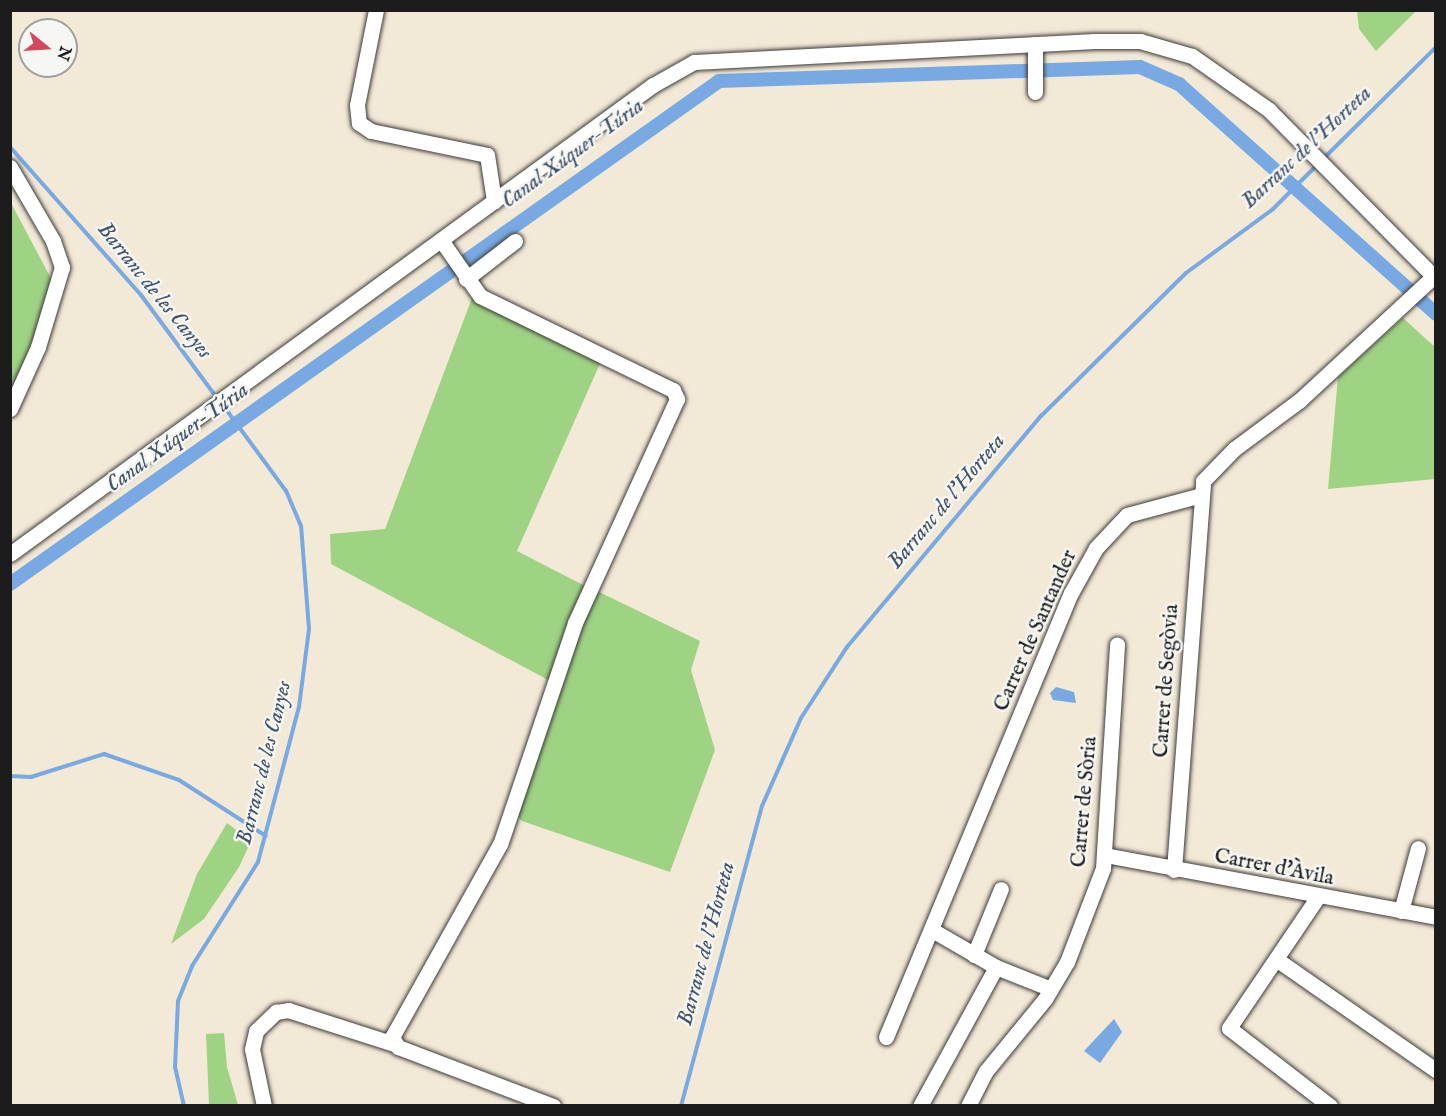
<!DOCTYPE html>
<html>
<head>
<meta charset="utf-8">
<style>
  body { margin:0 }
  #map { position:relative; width:1446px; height:1116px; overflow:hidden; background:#f3e9d7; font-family:"IM FELL English",serif }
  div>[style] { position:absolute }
  .green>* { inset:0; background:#9fd384 }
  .water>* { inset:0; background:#78a9e3 }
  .stream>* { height:4px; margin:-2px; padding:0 2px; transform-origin:2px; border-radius:2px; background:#78a9e3 }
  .canal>* { height:14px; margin:-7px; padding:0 7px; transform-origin:7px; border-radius:7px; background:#78a9e3 }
  .roads { filter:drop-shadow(0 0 2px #3c3b38) drop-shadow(0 0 2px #3c3b38) }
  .minor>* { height:15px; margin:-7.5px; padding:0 7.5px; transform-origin:7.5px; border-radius:7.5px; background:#fff }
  span { translate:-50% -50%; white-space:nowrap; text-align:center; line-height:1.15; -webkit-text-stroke:5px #f6f6f2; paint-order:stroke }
  .street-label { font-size:21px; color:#1c1c1c }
  .water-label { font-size:22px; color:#41546c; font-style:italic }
  .frame { position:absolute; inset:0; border:12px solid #1c1c1c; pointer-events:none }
  .north { position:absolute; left:18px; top:18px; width:60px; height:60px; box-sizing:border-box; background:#f6f6f2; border:2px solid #9f9f9c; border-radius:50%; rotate:108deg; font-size:16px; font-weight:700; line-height:24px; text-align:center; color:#1c1c1c }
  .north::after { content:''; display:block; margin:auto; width:21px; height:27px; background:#d1495b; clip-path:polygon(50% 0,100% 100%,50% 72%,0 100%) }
</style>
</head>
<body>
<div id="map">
  <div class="green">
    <i style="clip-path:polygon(1357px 11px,1357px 10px,1416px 11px,1376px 51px,1359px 29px)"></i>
    <i style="clip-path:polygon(11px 203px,54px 284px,11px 397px)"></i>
    <i style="clip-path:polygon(472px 298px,602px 359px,517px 551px,587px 587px,550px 681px,331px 564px,330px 534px,385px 529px)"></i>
    <i style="clip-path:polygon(1403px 318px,1435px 347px,1435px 479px,1328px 489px,1338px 377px)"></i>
    <i style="clip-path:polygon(595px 590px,700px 641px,691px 670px,715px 750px,670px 872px,522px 821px,513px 811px)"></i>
    <i style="clip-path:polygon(227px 823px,251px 841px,239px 867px,204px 919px,171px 944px,197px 874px)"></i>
    <i style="clip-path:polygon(224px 1033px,227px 1067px,238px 1105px,209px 1105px,206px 1034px)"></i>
  </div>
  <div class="water">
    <i style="clip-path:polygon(1056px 687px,1074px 692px,1076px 703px,1053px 700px,1050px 693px)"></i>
    <i style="clip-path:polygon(1114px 1019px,1122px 1032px,1100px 1063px,1084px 1051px)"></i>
  </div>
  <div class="stream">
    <i style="left:10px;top:147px;width:198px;rotate:48.5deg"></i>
    <i style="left:141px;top:295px;width:128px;rotate:53.6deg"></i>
    <i style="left:1323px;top:159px;width:159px;rotate:-44.7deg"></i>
    <i style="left:10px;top:776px;width:21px;rotate:3deg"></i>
    <i style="left:31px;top:777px;width:77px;rotate:-17.5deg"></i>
    <i style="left:104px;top:754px;width:79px;rotate:19.1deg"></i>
    <i style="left:179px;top:780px;width:103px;rotate:32.8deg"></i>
    <i style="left:184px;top:1106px;width:40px;rotate:-103deg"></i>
    <i style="left:175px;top:1067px;width:66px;rotate:-87.4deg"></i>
    <i style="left:178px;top:1001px;width:38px;rotate:-68deg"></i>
    <i style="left:192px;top:966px;width:123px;rotate:-57.6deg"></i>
    <i style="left:258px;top:862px;width:160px;rotate:-75.2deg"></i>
    <i style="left:299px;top:707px;width:79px;rotate:-82.7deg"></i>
    <i style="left:309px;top:629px;width:103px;rotate:-94.4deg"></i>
    <i style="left:301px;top:526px;width:38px;rotate:-113deg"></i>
    <i style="left:286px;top:491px;width:108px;rotate:-126.3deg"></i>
    <i style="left:681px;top:1106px;width:311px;rotate:-74.9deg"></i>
    <i style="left:762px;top:806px;width:96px;rotate:-66.1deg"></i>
    <i style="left:801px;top:718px;width:85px;rotate:-57.1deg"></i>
    <i style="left:847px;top:647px;width:302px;rotate:-50deg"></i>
    <i style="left:1041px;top:416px;width:204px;rotate:-44.6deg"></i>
    <i style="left:1186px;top:273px;width:108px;rotate:-36.3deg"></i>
    <i style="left:1273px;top:209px;width:64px;rotate:-45deg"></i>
  </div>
  <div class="canal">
    <i style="left:10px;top:584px;width:869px;rotate:-35.35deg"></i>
    <i style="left:719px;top:81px;width:421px;rotate:-1.9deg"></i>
    <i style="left:1140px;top:67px;width:43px;rotate:23.6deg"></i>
    <i style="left:1179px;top:84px;width:345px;rotate:41.8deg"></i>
  </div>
  <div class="roads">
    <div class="minor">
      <i style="left:376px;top:10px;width:97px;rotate:101.3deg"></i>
      <i style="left:357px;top:105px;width:18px;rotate:84deg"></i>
      <i style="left:359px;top:123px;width:14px;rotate:34deg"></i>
      <i style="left:371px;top:131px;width:118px;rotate:11.7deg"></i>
      <i style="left:487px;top:155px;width:47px;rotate:81.3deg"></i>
      <i style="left:1035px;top:92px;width:48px;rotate:-90deg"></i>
      <i style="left:10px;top:167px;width:86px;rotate:59.8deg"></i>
      <i style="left:53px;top:241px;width:28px;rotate:71deg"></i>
      <i style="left:62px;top:267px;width:84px;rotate:106.7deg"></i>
      <i style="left:38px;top:347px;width:68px;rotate:114.3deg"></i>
      <i style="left:441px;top:240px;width:68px;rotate:55.1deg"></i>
      <i style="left:480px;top:296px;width:215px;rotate:26deg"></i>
      <i style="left:673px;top:390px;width:10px;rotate:66deg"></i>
      <i style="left:677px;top:399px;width:246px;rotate:114.5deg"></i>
      <i style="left:575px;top:623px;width:233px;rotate:108.7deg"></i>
      <i style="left:500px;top:844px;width:221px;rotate:119.2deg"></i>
      <i style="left:392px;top:1037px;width:12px;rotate:59deg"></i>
      <i style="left:398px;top:1047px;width:166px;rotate:20.8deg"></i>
      <i style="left:466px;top:279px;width:62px;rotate:-37.8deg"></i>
      <i style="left:10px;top:554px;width:796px;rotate:-36.11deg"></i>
      <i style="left:653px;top:85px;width:47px;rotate:-29.3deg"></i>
      <i style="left:694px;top:62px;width:401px;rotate:-3deg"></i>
      <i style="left:1094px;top:41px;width:46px"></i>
      <i style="left:1140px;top:41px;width:54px;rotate:16.1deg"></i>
      <i style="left:1192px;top:56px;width:94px;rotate:35deg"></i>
      <i style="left:1269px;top:110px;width:238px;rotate:45.3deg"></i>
      <i style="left:1105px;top:855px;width:337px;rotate:10.6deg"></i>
      <i style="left:1174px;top:870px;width:390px;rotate:-85.7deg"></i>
      <i style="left:1203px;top:481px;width:45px;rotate:-45.9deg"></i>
      <i style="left:1234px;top:449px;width:82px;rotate:-36.6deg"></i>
      <i style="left:1300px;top:400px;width:185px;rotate:-42.8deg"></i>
      <i style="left:1317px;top:898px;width:157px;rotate:124.1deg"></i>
      <i style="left:1229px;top:1028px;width:128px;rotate:37.7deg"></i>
      <i style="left:1401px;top:911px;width:65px;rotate:-74.9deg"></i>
      <i style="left:932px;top:930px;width:74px;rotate:30deg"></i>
      <i style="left:996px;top:967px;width:59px;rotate:21.8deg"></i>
      <i style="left:974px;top:955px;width:71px;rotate:-67.8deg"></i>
      <i style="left:1276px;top:959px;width:195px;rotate:34.8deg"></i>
      <i style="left:886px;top:1037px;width:481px;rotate:-67.4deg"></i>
      <i style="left:1071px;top:593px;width:51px;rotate:-60.9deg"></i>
      <i style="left:1096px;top:548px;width:45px;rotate:-46.8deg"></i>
      <i style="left:1127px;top:515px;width:77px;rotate:-15.1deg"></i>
      <i style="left:264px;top:1106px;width:58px;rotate:-101.9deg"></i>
      <i style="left:252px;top:1049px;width:18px;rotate:-77deg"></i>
      <i style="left:256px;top:1031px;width:28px;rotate:-44deg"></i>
      <i style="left:276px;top:1012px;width:12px;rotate:-9deg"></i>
      <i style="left:288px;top:1010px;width:111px;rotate:17.8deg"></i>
      <i style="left:920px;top:1106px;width:158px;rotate:-61.3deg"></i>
      <i style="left:968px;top:1106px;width:39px;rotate:-63deg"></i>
      <i style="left:986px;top:1071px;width:93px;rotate:-50.7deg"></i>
      <i style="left:1045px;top:999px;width:43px;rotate:-59.3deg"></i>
      <i style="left:1067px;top:962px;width:101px;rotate:-69deg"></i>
      <i style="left:1103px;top:868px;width:224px;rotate:-86.4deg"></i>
    </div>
  </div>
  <div class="street-label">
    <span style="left:1036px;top:631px;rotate:-66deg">Carrer de Santander</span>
    <span style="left:1167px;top:681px;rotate:-86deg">Carrer de Segòvia</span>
    <span style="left:1085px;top:802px;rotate:-85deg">Carrer de Sòria</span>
    <span style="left:1274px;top:868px;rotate:11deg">Carrer d'Àvila</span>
  </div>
  <div class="water-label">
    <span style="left:1307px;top:148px;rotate:-43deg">Barranc de l'Horteta</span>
    <span style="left:573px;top:154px;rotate:-36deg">Canal Xúquer-Túria</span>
    <span style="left:154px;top:291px;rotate:51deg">Barranc de les Canyes</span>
    <span style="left:178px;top:438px;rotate:-36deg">Canal Xúquer-Túria</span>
    <span style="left:947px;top:502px;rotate:-50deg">Barranc de l'Horteta</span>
    <span style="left:265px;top:763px;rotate:-76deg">Barranc de les Canyes</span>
    <span style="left:707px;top:944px;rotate:-75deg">Barranc de l'Horteta</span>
  </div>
  <div class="frame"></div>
  <div class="north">N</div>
</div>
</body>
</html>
